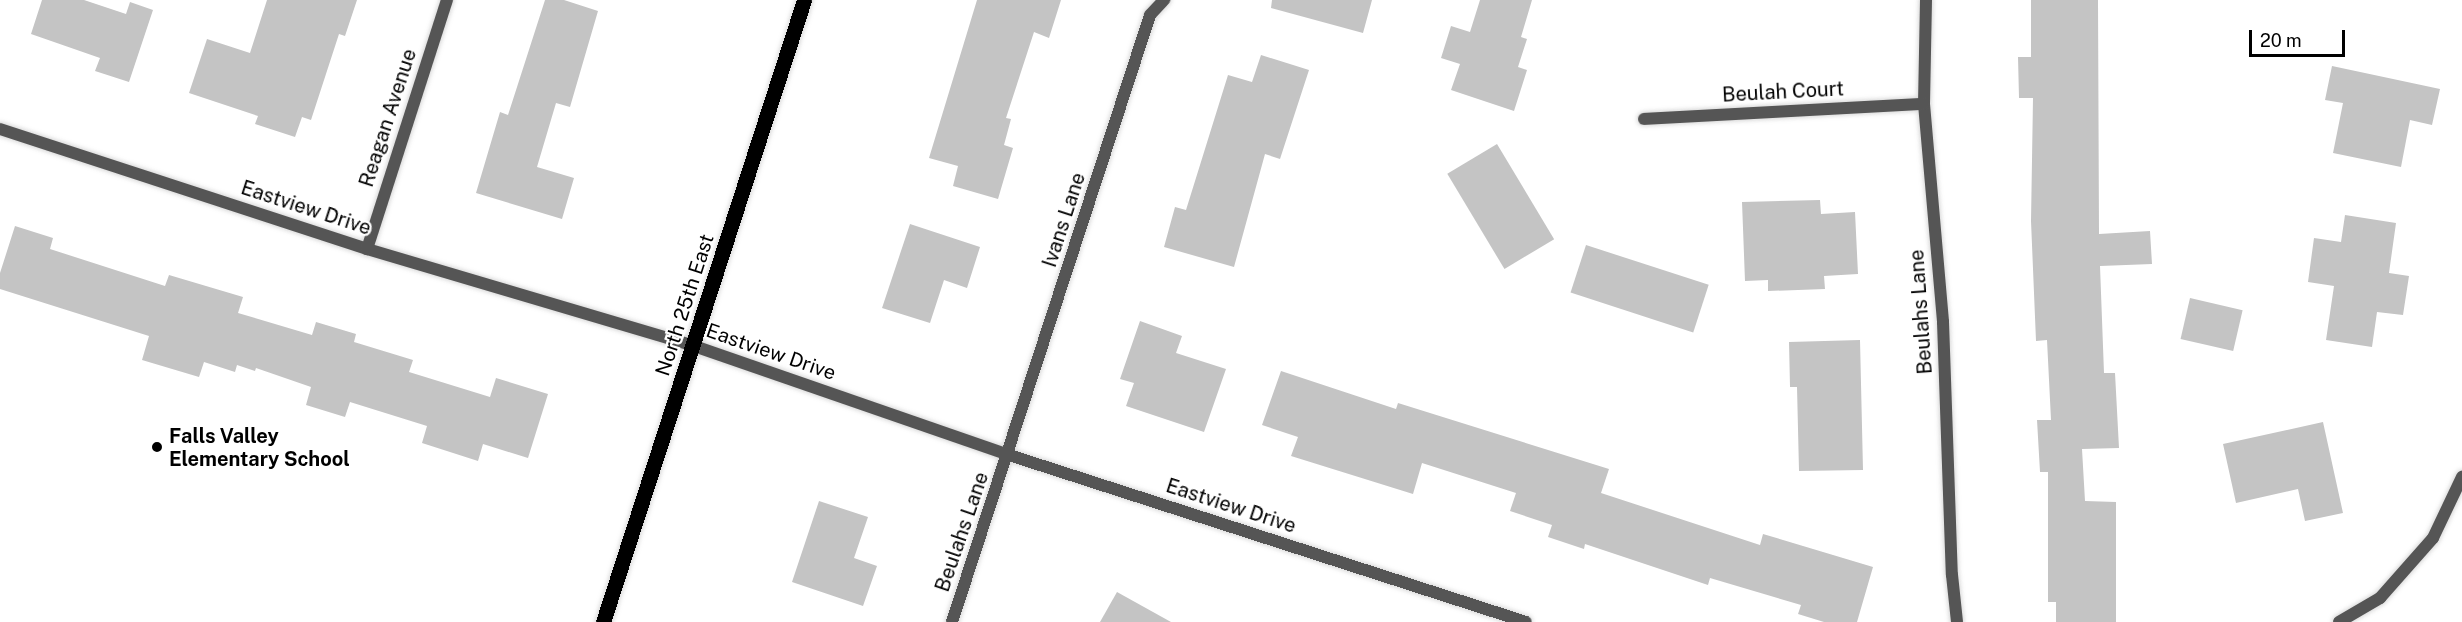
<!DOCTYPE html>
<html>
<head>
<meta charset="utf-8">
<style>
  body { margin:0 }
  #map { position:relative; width:2462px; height:622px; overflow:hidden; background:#fff; font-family:"Public Sans",sans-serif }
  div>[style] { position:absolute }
  .building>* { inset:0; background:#c4c4c4; transform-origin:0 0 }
  .roads { filter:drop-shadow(0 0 2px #dbdbdb) drop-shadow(0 0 2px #dbdbdb) }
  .minor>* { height:12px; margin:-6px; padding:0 6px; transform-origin:6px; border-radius:6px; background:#555 }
  .primary>* { height:15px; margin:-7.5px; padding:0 7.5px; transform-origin:7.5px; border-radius:7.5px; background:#000 }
  .dots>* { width:16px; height:16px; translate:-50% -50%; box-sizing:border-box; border:3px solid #fff; border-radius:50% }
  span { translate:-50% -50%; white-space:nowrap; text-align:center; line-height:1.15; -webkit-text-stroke:4.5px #fff; paint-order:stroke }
  .street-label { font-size:20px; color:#000 }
  .poi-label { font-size:20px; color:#000; font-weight:700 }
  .left { translate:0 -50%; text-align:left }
  .scale { position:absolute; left:2249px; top:30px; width:96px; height:27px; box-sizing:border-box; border:3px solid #000; border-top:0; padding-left:8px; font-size:18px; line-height:21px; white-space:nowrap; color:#000; -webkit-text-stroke:4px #fff; paint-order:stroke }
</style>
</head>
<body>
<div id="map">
  <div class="building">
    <i style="clip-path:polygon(42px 0,84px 0,126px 14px,130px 2px,153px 10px,129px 82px,95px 71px,100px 58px,31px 34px)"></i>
    <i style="clip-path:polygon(267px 0,357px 0,345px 36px,339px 34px,311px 120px,302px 117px,295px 137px,255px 124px,258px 116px,189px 93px,207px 39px,250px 53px)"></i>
    <i style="clip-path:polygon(545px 0,564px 0,598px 11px,570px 107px,556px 103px,537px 167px,574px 178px,562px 219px,476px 193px,500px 112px,508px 115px)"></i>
    <i style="clip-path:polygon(977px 0,1061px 0,1049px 38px,1034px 32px,1006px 118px,1011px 119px,1004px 145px,1013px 148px,998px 199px,953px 186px,958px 166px,929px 158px)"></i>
    <i style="clip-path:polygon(1272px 0,1372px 0,1363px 33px,1271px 8px)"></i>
    <i style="clip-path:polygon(1480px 0,1532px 0,1521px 37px,1527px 39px,1518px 67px,1527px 70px,1514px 111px,1451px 90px,1460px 64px,1441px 58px,1451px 26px,1470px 32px)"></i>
    <i style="clip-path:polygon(2031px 0,2098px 0,2099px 234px,2150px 231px,2152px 264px,2100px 266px,2104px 373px,2115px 373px,2119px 448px,2082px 449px,2085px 501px,2116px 502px,2116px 622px,2056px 622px,2056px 602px,2048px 602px,2048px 472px,2040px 472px,2037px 420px,2051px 420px,2047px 340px,2036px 341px,2031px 221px,2033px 98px,2019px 98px,2018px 57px,2031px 57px)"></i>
    <i style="clip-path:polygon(1261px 55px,1309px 70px,1280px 159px,1265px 154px,1234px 267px,1164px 247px,1175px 207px,1186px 210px,1228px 75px,1252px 82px)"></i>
    <i style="clip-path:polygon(2332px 66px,2440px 89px,2432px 125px,2410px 120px,2401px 167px,2333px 153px,2343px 103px,2325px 100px)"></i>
    <i style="left:1497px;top:144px;width:111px;height:58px;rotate:59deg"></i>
    <i style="clip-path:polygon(1820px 200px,1821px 214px,1855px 212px,1858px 274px,1824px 276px,1825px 289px,1768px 291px,1768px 280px,1745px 281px,1742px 202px)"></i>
    <i style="clip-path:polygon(2345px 215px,2396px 223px,2389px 273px,2409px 276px,2403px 315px,2377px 312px,2372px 347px,2326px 340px,2334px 286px,2308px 282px,2314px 238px,2341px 242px)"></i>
    <i style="clip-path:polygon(910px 224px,980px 247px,967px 288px,944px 280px,930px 323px,882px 308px)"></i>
    <i style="clip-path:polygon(15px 226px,53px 238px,50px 249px,165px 286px,169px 275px,243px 297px,238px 313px,312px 335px,316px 322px,356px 334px,354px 342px,413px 360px,409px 372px,490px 397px,496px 378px,548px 394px,528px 458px,483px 444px,478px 461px,422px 443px,427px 426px,350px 402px,345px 417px,306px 405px,311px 387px,256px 368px,255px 371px,237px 365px,235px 372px,204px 362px,199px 377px,142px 360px,149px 336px,0 289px,0 273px)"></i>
    <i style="left:1586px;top:245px;width:129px;height:50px;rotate:18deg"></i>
    <i style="left:2190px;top:298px;width:54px;height:42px;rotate:13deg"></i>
    <i style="clip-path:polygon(1140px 321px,1182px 336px,1176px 353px,1226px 369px,1204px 432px,1126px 406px,1134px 383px,1120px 379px)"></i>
    <i style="clip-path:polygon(1860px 340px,1863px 470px,1799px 471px,1797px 387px,1790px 387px,1789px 342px)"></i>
    <i style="clip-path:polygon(1281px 371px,1396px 409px,1398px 403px,1609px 469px,1601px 493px,1760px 545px,1763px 534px,1873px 567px,1857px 622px,1824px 622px,1798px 614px,1801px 605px,1710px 578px,1708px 585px,1585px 544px,1584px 549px,1548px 537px,1552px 525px,1510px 511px,1516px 493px,1422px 463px,1413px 494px,1291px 456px,1298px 437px,1262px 425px)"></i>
    <i style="clip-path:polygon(2323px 422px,2343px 513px,2305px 521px,2298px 489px,2236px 503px,2223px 444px)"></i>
    <i style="clip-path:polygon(819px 501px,868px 517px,854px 558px,877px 566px,863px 606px,792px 582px)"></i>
    <i style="clip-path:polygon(1117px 592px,1171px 622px,1100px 622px)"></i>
  </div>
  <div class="roads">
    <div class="minor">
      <i style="left:1926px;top:0;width:104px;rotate:91.1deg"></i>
      <i style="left:1924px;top:104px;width:219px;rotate:85deg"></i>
      <i style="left:1943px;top:322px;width:253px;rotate:88deg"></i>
      <i style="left:1952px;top:575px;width:47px;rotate:83.9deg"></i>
      <i style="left:1644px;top:119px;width:280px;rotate:-3.1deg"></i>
      <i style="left:0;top:129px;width:386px;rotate:18.1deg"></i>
      <i style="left:367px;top:249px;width:341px;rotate:16.5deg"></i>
      <i style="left:694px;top:346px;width:333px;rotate:19.1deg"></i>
      <i style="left:1009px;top:455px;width:543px;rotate:17.9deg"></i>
      <i style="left:367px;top:249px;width:262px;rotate:-72.2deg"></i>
      <i style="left:952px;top:622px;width:638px;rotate:-71.93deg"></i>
      <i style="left:1150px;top:15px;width:21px;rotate:-47deg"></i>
      <i style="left:2339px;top:622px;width:48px;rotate:-30.3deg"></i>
      <i style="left:2380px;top:598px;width:80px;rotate:-48.5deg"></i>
      <i style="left:2433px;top:538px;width:68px;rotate:-64.6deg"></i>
    </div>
    <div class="primary">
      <i style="left:603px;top:622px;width:654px;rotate:-72.09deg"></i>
    </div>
  </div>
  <div class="dots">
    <i style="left:157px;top:447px;background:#000"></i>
  </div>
  <div class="street-label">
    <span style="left:1783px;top:92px;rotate:-3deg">Beulah Court</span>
    <span style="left:388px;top:118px;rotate:-72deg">Reagan Avenue</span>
    <span style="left:306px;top:208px;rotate:18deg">Eastview Drive</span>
    <span style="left:1064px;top:220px;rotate:-72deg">Ivans Lane</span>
    <span style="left:685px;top:305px;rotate:-72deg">North 25th East</span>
    <span style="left:1921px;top:312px;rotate:-94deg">Beulahs Lane</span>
    <span style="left:771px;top:352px;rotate:19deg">Eastview Drive</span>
    <span style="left:1231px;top:506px;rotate:18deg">Eastview Drive</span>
    <span style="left:962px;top:532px;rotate:-71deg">Beulahs Lane</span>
  </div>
  <div class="poi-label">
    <span class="left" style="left:169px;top:448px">Falls Valley<br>Elementary School</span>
  </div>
  <div class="scale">20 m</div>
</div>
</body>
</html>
